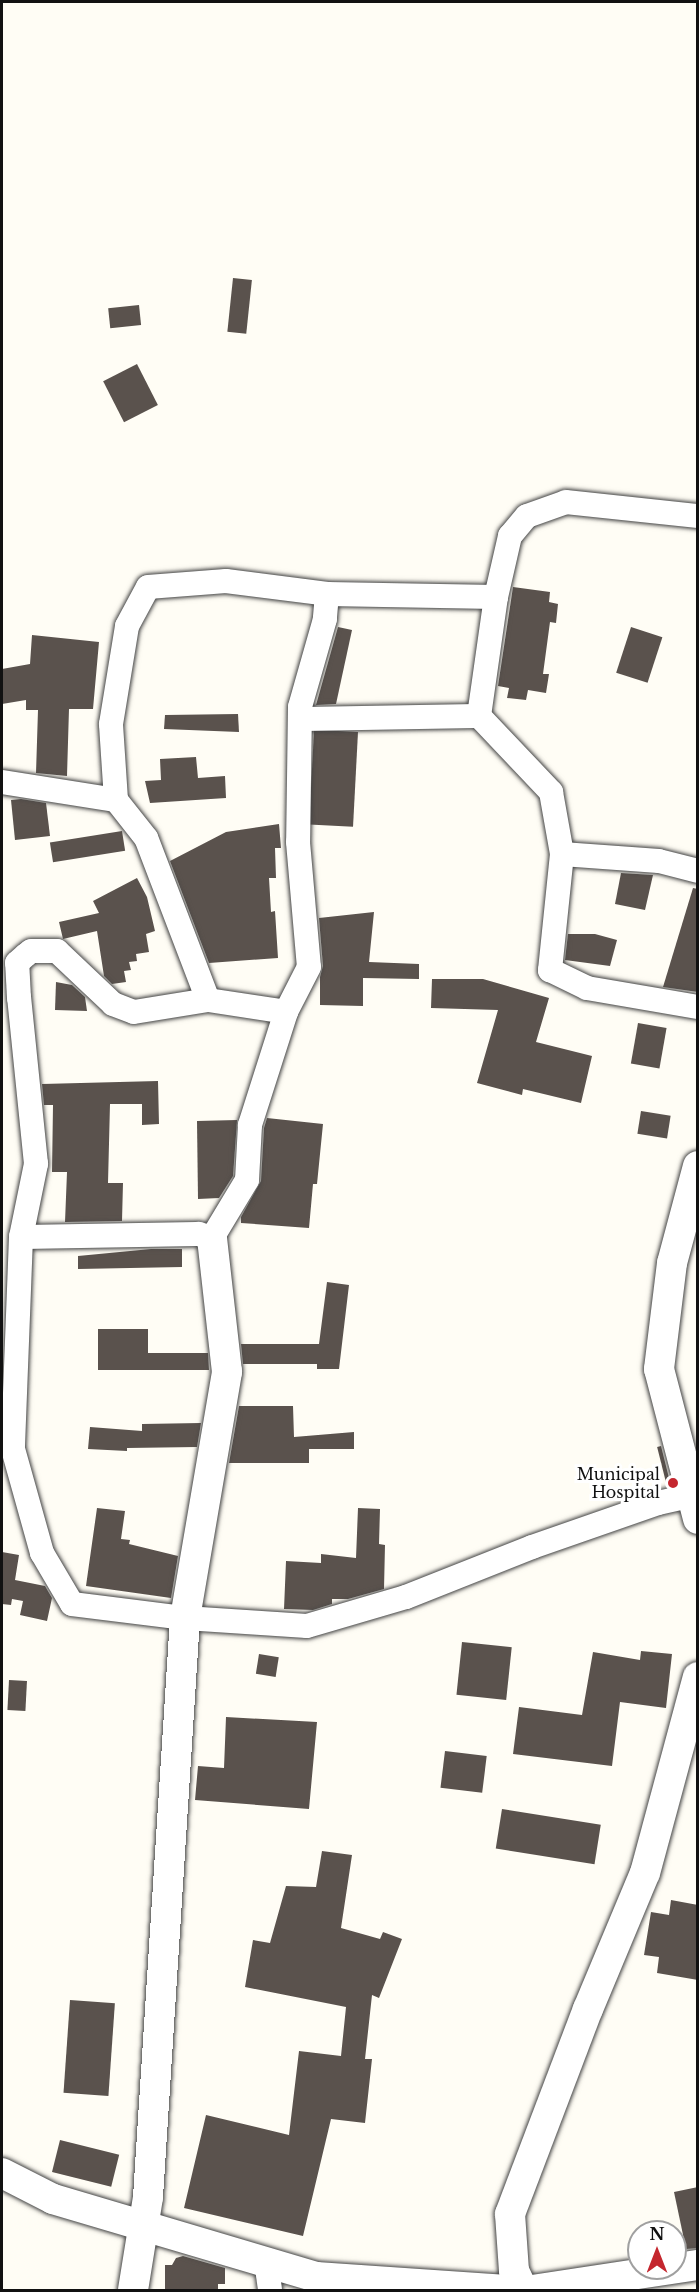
<!DOCTYPE html>
<html>
<head>
<meta charset="utf-8">
<style>
  body { margin:0 }
  #map { position:relative; width:699px; height:2292px; overflow:hidden; background:#fffdf5; font-family:"Libre Baskerville",serif }
  div>[style] { position:absolute }
  .building>* { inset:0; background:#5a524d; transform-origin:0 0 }
  .roads { filter:drop-shadow(0 0 2px #444) drop-shadow(0 0 2px #444) }
  .minor>* { height:24px; margin:-12px; padding:0 12px; transform-origin:12px; border-radius:12px; background:#fff }
  .tertiary>* { height:30px; margin:-15px; padding:0 15px; transform-origin:15px; border-radius:15px; background:#fff }
  .dots>* { width:16px; height:16px; translate:-50% -50%; box-sizing:border-box; border:3px solid #fff; border-radius:50% }
  span { translate:-50% -50%; white-space:nowrap; text-align:center; line-height:1.15; -webkit-text-stroke:6px #fff; paint-order:stroke }
  .poi-label { font-size:16px; color:#111 }
  .right { translate:-100% -50%; text-align:right }
  .frame { position:absolute; inset:0; border:3px solid #111; pointer-events:none }
  .north { position:absolute; left:627px; top:2220px; width:60px; height:60px; box-sizing:border-box; background:#fff; border:2px solid #a0a0a0; border-radius:50%; rotate:0deg; font-size:16px; font-weight:700; line-height:24px; text-align:center; color:#111 }
  .north::after { content:''; display:block; margin:auto; width:21px; height:27px; background:#c4262e; clip-path:polygon(50% 0,100% 100%,50% 72%,0 100%) }
</style>
</head>
<body>
<div id="map">
  <div class="building">
    <i style="left:233px;top:278px;width:19px;height:54px;rotate:6deg"></i>
    <i style="left:139px;top:305px;width:20px;height:31px;rotate:84deg"></i>
    <i style="left:137px;top:364px;width:46px;height:38px;rotate:63deg"></i>
    <i style="clip-path:polygon(513px 587px,550px 592px,549px 602px,558px 604px,556px 623px,550px 622px,543px 674px,549px 674px,546px 693px,528px 690px,526px 700px,507px 698px,509px 688px,498px 686px)"></i>
    <i style="clip-path:polygon(338px 627px,352px 630px,336px 704px,316px 705px)"></i>
    <i style="left:631px;top:627px;width:33px;height:48px;rotate:18deg"></i>
    <i style="clip-path:polygon(32px 635px,99px 642px,93px 709px,69px 709px,67px 776px,36px 773px,38px 710px,26px 710px,26px 700px,2px 704px,2px 669px,30px 664px)"></i>
    <i style="clip-path:polygon(238px 714px,239px 732px,164px 729px,165px 715px)"></i>
    <i style="left:358px;top:732px;width:95px;height:44px;rotate:93deg"></i>
    <i style="clip-path:polygon(196px 757px,198px 778px,225px 776px,226px 798px,150px 803px,145px 781px,161px 780px,160px 759px)"></i>
    <i style="clip-path:polygon(21px 799px,46px 803px,50px 836px,15px 840px,11px 800px)"></i>
    <i style="clip-path:polygon(279px 824px,281px 848px,275px 848px,276px 878px,269px 878px,271px 912px,275px 911px,278px 958px,209px 963px,170px 861px,226px 832px)"></i>
    <i style="left:122px;top:831px;width:20px;height:73px;rotate:81deg"></i>
    <i style="clip-path:polygon(621px 873px,653px 875px,645px 910px,615px 904px)"></i>
    <i style="clip-path:polygon(137px 878px,147px 897px,155px 931px,146px 934px,149px 952px,136px 954px,137px 961px,129px 962px,131px 970px,124px 971px,126px 982px,112px 984px,104px 976px,97px 931px,63px 939px,59px 922px,99px 913px,93px 901px)"></i>
    <i style="clip-path:polygon(693px 888px,698px 889px,698px 992px,663px 987px)"></i>
    <i style="clip-path:polygon(374px 912px,369px 962px,419px 964px,419px 979px,363px 978px,363px 1006px,320px 1005px,320px 977px,323px 966px,319px 918px)"></i>
    <i style="clip-path:polygon(568px 934px,595px 934px,617px 940px,610px 966px,565px 960px)"></i>
    <i style="clip-path:polygon(432px 979px,483px 979px,549px 998px,536px 1042px,592px 1056px,581px 1103px,523px 1089px,522px 1095px,477px 1083px,498px 1010px,431px 1008px)"></i>
    <i style="clip-path:polygon(56px 982px,72px 985px,85px 997px,87px 1011px,55px 1010px)"></i>
    <i style="left:638px;top:1023px;width:29px;height:41px;rotate:10deg"></i>
    <i style="clip-path:polygon(158px 1081px,159px 1124px,142px 1125px,142px 1104px,110px 1104px,108px 1183px,123px 1183px,122px 1221px,65px 1222px,67px 1172px,52px 1172px,53px 1105px,44px 1105px,42px 1084px)"></i>
    <i style="left:641px;top:1111px;width:30px;height:23px;rotate:9deg"></i>
    <i style="clip-path:polygon(267px 1118px,323px 1124px,317px 1184px,313px 1184px,309px 1228px,241px 1223px,241px 1217px,261px 1181px,264px 1128px)"></i>
    <i style="clip-path:polygon(237px 1120px,233px 1176px,219px 1198px,198px 1199px,197px 1121px)"></i>
    <i style="clip-path:polygon(151px 1249px,182px 1249px,182px 1267px,78px 1269px,78px 1256px)"></i>
    <i style="clip-path:polygon(327px 1282px,349px 1285px,339px 1369px,317px 1369px,317px 1364px,243px 1364px,241px 1344px,319px 1344px)"></i>
    <i style="clip-path:polygon(98px 1329px,148px 1329px,148px 1353px,208px 1353px,209px 1370px,98px 1370px)"></i>
    <i style="clip-path:polygon(239px 1406px,293px 1406px,294px 1437px,354px 1432px,354px 1449px,309px 1449px,309px 1463px,229px 1463px)"></i>
    <i style="clip-path:polygon(201px 1423px,197px 1447px,127px 1448px,127px 1451px,88px 1449px,90px 1427px,142px 1431px,142px 1424px)"></i>
    <i style="left:661px;top:1446px;width:40px;height:4px;rotate:76deg"></i>
    <i style="clip-path:polygon(97px 1508px,125px 1511px,121px 1539px,130px 1540px,129px 1544px,178px 1556px,171px 1598px,86px 1586px)"></i>
    <i style="clip-path:polygon(358px 1508px,380px 1509px,379px 1544px,385px 1545px,384px 1589px,348px 1599px,332px 1599px,332px 1604px,313px 1610px,284px 1609px,286px 1561px,321px 1563px,321px 1554px,356px 1558px)"></i>
    <i style="clip-path:polygon(2px 1552px,19px 1555px,15px 1580px,45px 1586px,52px 1598px,47px 1621px,20px 1615px,23px 1601px,12px 1599px,11px 1605px,2px 1604px)"></i>
    <i style="left:462px;top:1642px;width:50px;height:53px;rotate:6deg"></i>
    <i style="clip-path:polygon(641px 1651px,672px 1654px,666px 1708px,620px 1702px,612px 1766px,513px 1754px,519px 1707px,582px 1715px,593px 1652px,640px 1660px)"></i>
    <i style="left:259px;top:1654px;width:20px;height:20px;rotate:9deg"></i>
    <i style="left:9px;top:1680px;width:18px;height:30px;rotate:3deg"></i>
    <i style="clip-path:polygon(226px 1717px,317px 1722px,309px 1809px,195px 1800px,198px 1766px,224px 1768px)"></i>
    <i style="left:445px;top:1751px;width:42px;height:37px;rotate:7deg"></i>
    <i style="left:502px;top:1809px;width:100px;height:40px;rotate:9deg"></i>
    <i style="clip-path:polygon(322px 1851px,352px 1855px,341px 1928px,380px 1939px,383px 1932px,402px 1939px,379px 1998px,372px 1995px,365px 2059px,372px 2059px,365px 2123px,331px 2119px,303px 2236px,184px 2208px,206px 2115px,289px 2135px,299px 2051px,341px 2056px,346px 2007px,245px 1987px,253px 1940px,270px 1943px,286px 1886px,316px 1887px)"></i>
    <i style="clip-path:polygon(671px 1900px,698px 1905px,698px 1980px,657px 1973px,659px 1957px,644px 1955px,651px 1912px,669px 1915px)"></i>
    <i style="left:70px;top:2000px;width:45px;height:93px;rotate:4deg"></i>
    <i style="left:60px;top:2140px;width:61px;height:33px;rotate:14deg"></i>
    <i style="clip-path:polygon(698px 2187px,698px 2248px,686px 2249px,674px 2192px)"></i>
    <i style="clip-path:polygon(183px 2256px,225px 2268px,225px 2284px,218px 2284px,218px 2290px,165px 2290px,165px 2265px,172px 2265px,176px 2258px)"></i>
  </div>
  <div class="roads">
    <div class="minor">
      <i style="left:327px;top:594px;width:25px;rotate:95deg"></i>
      <i style="left:325px;top:619px;width:91px;rotate:105.9deg"></i>
      <i style="left:300px;top:707px;width:135px;rotate:90.8deg"></i>
      <i style="left:298px;top:842px;width:125px;rotate:85deg"></i>
      <i style="left:309px;top:967px;width:51px;rotate:117.1deg"></i>
      <i style="left:286px;top:1012px;width:119px;rotate:107.7deg"></i>
      <i style="left:250px;top:1125px;width:55px;rotate:93.1deg"></i>
      <i style="left:247px;top:1180px;width:68px;rotate:121.1deg"></i>
      <i style="left:212px;top:1238px;width:14px;rotate:-163deg"></i>
      <i style="left:199px;top:1234px;width:178px;rotate:179deg"></i>
      <i style="left:21px;top:1237px;width:212px;rotate:92.2deg"></i>
      <i style="left:13px;top:1449px;width:108px;rotate:74.4deg"></i>
      <i style="left:42px;top:1553px;width:59px;rotate:59.5deg"></i>
      <i style="left:72px;top:1604px;width:114px;rotate:7.1deg"></i>
      <i style="left:185px;top:1618px;width:122px;rotate:3.8deg"></i>
      <i style="left:307px;top:1626px;width:103px;rotate:-16.3deg"></i>
      <i style="left:406px;top:1597px;width:136px;rotate:-21.6deg"></i>
      <i style="left:532px;top:1547px;width:133px;rotate:-19.2deg"></i>
      <i style="left:658px;top:1503px;width:41px;rotate:-12.7deg"></i>
      <i style="left:479px;top:716px;width:120px;rotate:-81.9deg"></i>
      <i style="left:496px;top:597px;width:63px;rotate:-77.1deg"></i>
      <i style="left:510px;top:536px;width:26px;rotate:-50deg"></i>
      <i style="left:527px;top:516px;width:41px;rotate:-19.7deg"></i>
      <i style="left:566px;top:502px;width:133px;rotate:6.1deg"></i>
      <i style="left:302px;top:719px;width:177px;rotate:-1deg"></i>
      <i style="left:479px;top:716px;width:105px;rotate:46.5deg"></i>
      <i style="left:551px;top:792px;width:63px;rotate:79.9deg"></i>
      <i style="left:562px;top:854px;width:117px;rotate:95.9deg"></i>
      <i style="left:550px;top:970px;width:41px;rotate:25.9deg"></i>
      <i style="left:587px;top:988px;width:113px;rotate:9.7deg"></i>
      <i style="left:2px;top:782px;width:115px;rotate:9deg"></i>
      <i style="left:562px;top:854px;width:97px;rotate:4.1deg"></i>
      <i style="left:659px;top:861px;width:40px;rotate:14.4deg"></i>
      <i style="left:208px;top:1000px;width:173px;rotate:-110.9deg"></i>
      <i style="left:146px;top:838px;width:48px;rotate:-128.3deg"></i>
      <i style="left:116px;top:800px;width:76px;rotate:-93.8deg"></i>
      <i style="left:111px;top:724px;width:99px;rotate:-80.7deg"></i>
      <i style="left:127px;top:626px;width:44px;rotate:-61.7deg"></i>
      <i style="left:148px;top:587px;width:78px;rotate:-4.4deg"></i>
      <i style="left:226px;top:581px;width:102px;rotate:7.3deg"></i>
      <i style="left:327px;top:594px;width:169px;rotate:1deg"></i>
      <i style="left:21px;top:1237px;width:75px;rotate:-78.4deg"></i>
      <i style="left:36px;top:1164px;width:167px;rotate:-95.8deg"></i>
      <i style="left:19px;top:998px;width:35px;rotate:-93deg"></i>
      <i style="left:17px;top:963px;width:12px;rotate:-42deg"></i>
      <i style="left:26px;top:955px;width:6px;rotate:-39deg"></i>
      <i style="left:31px;top:951px;width:26px"></i>
      <i style="left:57px;top:951px;width:77px;rotate:43.4deg"></i>
      <i style="left:113px;top:1004px;width:22px;rotate:21deg"></i>
      <i style="left:134px;top:1012px;width:75px;rotate:-9.2deg"></i>
      <i style="left:208px;top:1000px;width:79px;rotate:8.7deg"></i>
      <i style="left:266px;top:2261px;width:29px;rotate:82deg"></i>
    </div>
    <div class="tertiary">
      <i style="left:698px;top:1166px;width:100px;rotate:105deg"></i>
      <i style="left:672px;top:1263px;width:107px;rotate:97deg"></i>
      <i style="left:659px;top:1369px;width:155px;rotate:75.4deg"></i>
      <i style="left:2px;top:2173px;width:57px;rotate:27deg"></i>
      <i style="left:53px;top:2199px;width:274px;rotate:16.5deg"></i>
      <i style="left:316px;top:2277px;width:191px;rotate:3.9deg"></i>
      <i style="left:133px;top:2290px;width:94px;rotate:-80.8deg"></i>
      <i style="left:148px;top:2197px;width:580px;rotate:-86.34deg"></i>
      <i style="left:185px;top:1618px;width:250px;rotate:-80.3deg"></i>
      <i style="left:227px;top:1372px;width:135px;rotate:-96.4deg"></i>
      <i style="left:523px;top:2290px;width:21px;rotate:-115deg"></i>
      <i style="left:514px;top:2271px;width:57px;rotate:-94deg"></i>
      <i style="left:510px;top:2214px;width:219px;rotate:-69.2deg"></i>
      <i style="left:588px;top:2009px;width:147px;rotate:-67.3deg"></i>
      <i style="left:645px;top:1873px;width:203px;rotate:-74.9deg"></i>
      <i style="left:532px;top:2290px;width:168px;rotate:-8.6deg"></i>
    </div>
  </div>
  <div class="dots">
    <i style="left:673px;top:1483px;background:#c4262e"></i>
  </div>
  <div class="poi-label">
    <span class="right" style="left:660px;top:1483px">Municipal<br>Hospital</span>
  </div>
  <div class="frame"></div>
  <div class="north">N</div>
</div>
</body>
</html>
